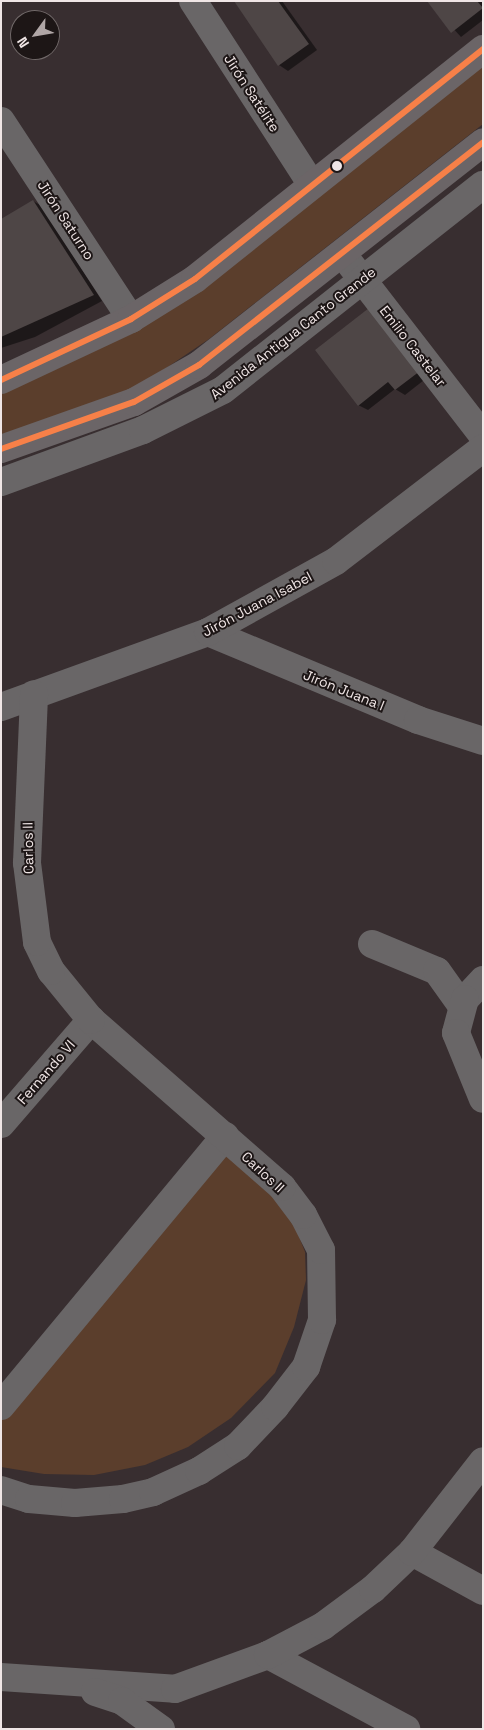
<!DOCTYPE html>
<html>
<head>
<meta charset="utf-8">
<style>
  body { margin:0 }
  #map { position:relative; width:484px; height:1730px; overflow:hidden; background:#382e30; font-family:"Space Grotesk",sans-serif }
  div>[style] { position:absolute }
  .green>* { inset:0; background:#5b3e2c }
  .shadow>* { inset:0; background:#0007 }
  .building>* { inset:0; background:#4e4646 }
  .minor>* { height:28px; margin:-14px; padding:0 14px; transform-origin:14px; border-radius:14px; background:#696667 }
  .major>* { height:28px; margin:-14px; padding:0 14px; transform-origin:14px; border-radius:14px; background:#6b6567 }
  .bus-1>* { height:6px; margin:-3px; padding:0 3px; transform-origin:3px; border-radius:3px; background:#f78048 }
  .dots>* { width:14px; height:14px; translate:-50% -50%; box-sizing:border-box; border:2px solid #1d1616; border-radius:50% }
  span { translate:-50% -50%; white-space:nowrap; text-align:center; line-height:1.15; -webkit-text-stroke:4px #1d1616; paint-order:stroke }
  .street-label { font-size:14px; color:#f0e6e6 }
  .frame { position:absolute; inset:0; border:2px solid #f0e6e6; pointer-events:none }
  .north { position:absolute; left:10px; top:10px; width:50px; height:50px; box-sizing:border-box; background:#1d1616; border:1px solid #716969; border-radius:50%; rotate:238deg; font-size:14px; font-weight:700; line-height:20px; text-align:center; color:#f0e6e6 }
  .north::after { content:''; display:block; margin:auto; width:18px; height:22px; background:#b0a6a6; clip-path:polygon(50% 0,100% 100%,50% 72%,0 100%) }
</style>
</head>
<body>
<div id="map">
  <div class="green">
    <i style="clip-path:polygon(483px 64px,483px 124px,209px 339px,144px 383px,102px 403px,1px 436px,1px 391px,61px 367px)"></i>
    <i style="clip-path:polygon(223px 1153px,240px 1157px,291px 1216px,305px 1252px,306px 1280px,294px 1327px,275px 1373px,231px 1418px,188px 1447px,145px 1465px,94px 1475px,44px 1474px,1px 1467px,1px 1414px)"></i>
  </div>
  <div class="shadow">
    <i style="clip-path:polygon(236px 1px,282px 1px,317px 50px,288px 71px,279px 65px)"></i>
    <i style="clip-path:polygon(428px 1px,482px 1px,483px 20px,461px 37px)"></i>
    <i style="clip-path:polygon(33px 201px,42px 206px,102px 301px,35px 337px,1px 348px,1px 221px)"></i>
    <i style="clip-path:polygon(317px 350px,433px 373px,405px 395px,395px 389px,368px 410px,358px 405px)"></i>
  </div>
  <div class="building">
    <i style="clip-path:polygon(234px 1px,278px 1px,309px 44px,278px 66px)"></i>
    <i style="clip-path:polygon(427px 1px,477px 1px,483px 8px,451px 33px)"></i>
    <i style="clip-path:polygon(33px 200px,94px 295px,1px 337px,1px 219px)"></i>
    <i style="clip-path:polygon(369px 308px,424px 368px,395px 390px,388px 382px,358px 406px,315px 350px)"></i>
  </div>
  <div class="minor">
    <i style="left:193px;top:1px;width:219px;rotate:57.1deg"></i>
    <i style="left:1px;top:121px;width:237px;rotate:56.7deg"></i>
    <i style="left:351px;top:265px;width:216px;rotate:52.3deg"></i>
    <i style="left:1px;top:482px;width:151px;rotate:-20.1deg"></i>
    <i style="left:143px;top:430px;width:89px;rotate:-26.6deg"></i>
    <i style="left:223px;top:390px;width:331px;rotate:-38.3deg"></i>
    <i style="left:208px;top:632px;width:228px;rotate:22.7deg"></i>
    <i style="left:418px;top:720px;width:68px;rotate:17.9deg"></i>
    <i style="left:1px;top:707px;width:220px;rotate:-19.9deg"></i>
    <i style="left:208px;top:632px;width:146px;rotate:-29deg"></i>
    <i style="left:336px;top:561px;width:185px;rotate:-37.5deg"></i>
    <i style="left:372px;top:944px;width:70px;rotate:22.6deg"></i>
    <i style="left:437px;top:971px;width:43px;rotate:54.5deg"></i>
    <i style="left:483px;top:980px;width:26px;rotate:133deg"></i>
    <i style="left:465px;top:999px;width:35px;rotate:105deg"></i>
    <i style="left:456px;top:1033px;width:71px;rotate:67.8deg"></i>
    <i style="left:1px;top:1124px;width:138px;rotate:-49.1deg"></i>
    <i style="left:1px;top:1406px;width:351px;rotate:-50.3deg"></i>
    <i style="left:1px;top:1490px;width:29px;rotate:18deg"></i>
    <i style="left:29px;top:1499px;width:46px;rotate:5deg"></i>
    <i style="left:75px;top:1503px;width:48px;rotate:-4.8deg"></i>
    <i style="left:123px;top:1499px;width:31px;rotate:-13deg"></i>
    <i style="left:153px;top:1492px;width:51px;rotate:-24.5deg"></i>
    <i style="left:199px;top:1471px;width:46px;rotate:-32.7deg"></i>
    <i style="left:238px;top:1446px;width:54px;rotate:-46.5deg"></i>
    <i style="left:275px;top:1407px;width:51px;rotate:-52.2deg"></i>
    <i style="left:306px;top:1367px;width:50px;rotate:-71.2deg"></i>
    <i style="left:322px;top:1320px;width:70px;rotate:-90.8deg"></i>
    <i style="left:321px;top:1250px;width:39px;rotate:-117deg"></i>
    <i style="left:303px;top:1215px;width:35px;rotate:-127deg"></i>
    <i style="left:282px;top:1187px;width:254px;rotate:-138.8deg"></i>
    <i style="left:91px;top:1020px;width:63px;rotate:-129.2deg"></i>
    <i style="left:51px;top:971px;width:32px;rotate:-116deg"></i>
    <i style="left:37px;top:942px;width:80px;rotate:-97.2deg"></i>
    <i style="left:27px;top:863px;width:169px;rotate:-87.6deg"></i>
    <i style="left:412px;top:1552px;width:81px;rotate:28.8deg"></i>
    <i style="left:268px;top:1655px;width:157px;rotate:28.2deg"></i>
    <i style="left:1px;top:1677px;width:174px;rotate:3.9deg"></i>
    <i style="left:175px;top:1689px;width:99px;rotate:-20.1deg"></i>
    <i style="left:268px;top:1655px;width:62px;rotate:-27.8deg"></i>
    <i style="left:323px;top:1626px;width:62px;rotate:-36.5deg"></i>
    <i style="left:373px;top:1589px;width:54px;rotate:-43.5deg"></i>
    <i style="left:412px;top:1552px;width:115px;rotate:-52deg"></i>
    <i style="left:95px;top:1692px;width:28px;rotate:18deg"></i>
    <i style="left:122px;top:1701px;width:48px;rotate:35.7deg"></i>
  </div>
  <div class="major">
    <i style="left:1px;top:380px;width:144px;rotate:-25.1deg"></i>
    <i style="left:131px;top:319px;width:75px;rotate:-32deg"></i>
    <i style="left:195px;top:279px;width:369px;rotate:-38.6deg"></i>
    <i style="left:1px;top:449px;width:141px;rotate:-19.5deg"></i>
    <i style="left:134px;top:402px;width:75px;rotate:-29.6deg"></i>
    <i style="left:199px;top:365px;width:361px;rotate:-38.1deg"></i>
  </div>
  <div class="bus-1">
    <i style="left:1px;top:380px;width:144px;rotate:-25.1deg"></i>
    <i style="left:131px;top:319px;width:75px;rotate:-32deg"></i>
    <i style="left:195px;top:279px;width:369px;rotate:-38.6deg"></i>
    <i style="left:1px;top:449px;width:141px;rotate:-19.5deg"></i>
    <i style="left:134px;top:402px;width:75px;rotate:-29.6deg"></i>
    <i style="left:199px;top:365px;width:361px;rotate:-38.1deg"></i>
  </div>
  <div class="dots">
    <i style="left:337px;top:166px;background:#f0e6e6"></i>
  </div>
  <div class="street-label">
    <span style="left:252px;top:93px;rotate:57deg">Jirón Satélite</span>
    <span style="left:66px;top:220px;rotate:57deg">Jirón Saturno</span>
    <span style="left:293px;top:333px;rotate:-38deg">Avenida Antigua Canto Grande</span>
    <span style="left:413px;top:346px;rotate:52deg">Emilio Castelar</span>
    <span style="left:257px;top:604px;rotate:-28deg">Jirón Juana Isabel</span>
    <span style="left:344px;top:690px;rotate:22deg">Jirón Juana I</span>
    <span style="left:28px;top:848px;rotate:-91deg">Carlos II</span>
    <span style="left:46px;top:1072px;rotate:-49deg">Fernando VI</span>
    <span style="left:263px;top:1172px;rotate:43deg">Carlos II</span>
  </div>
  <div class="frame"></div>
  <div class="north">N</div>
</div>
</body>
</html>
